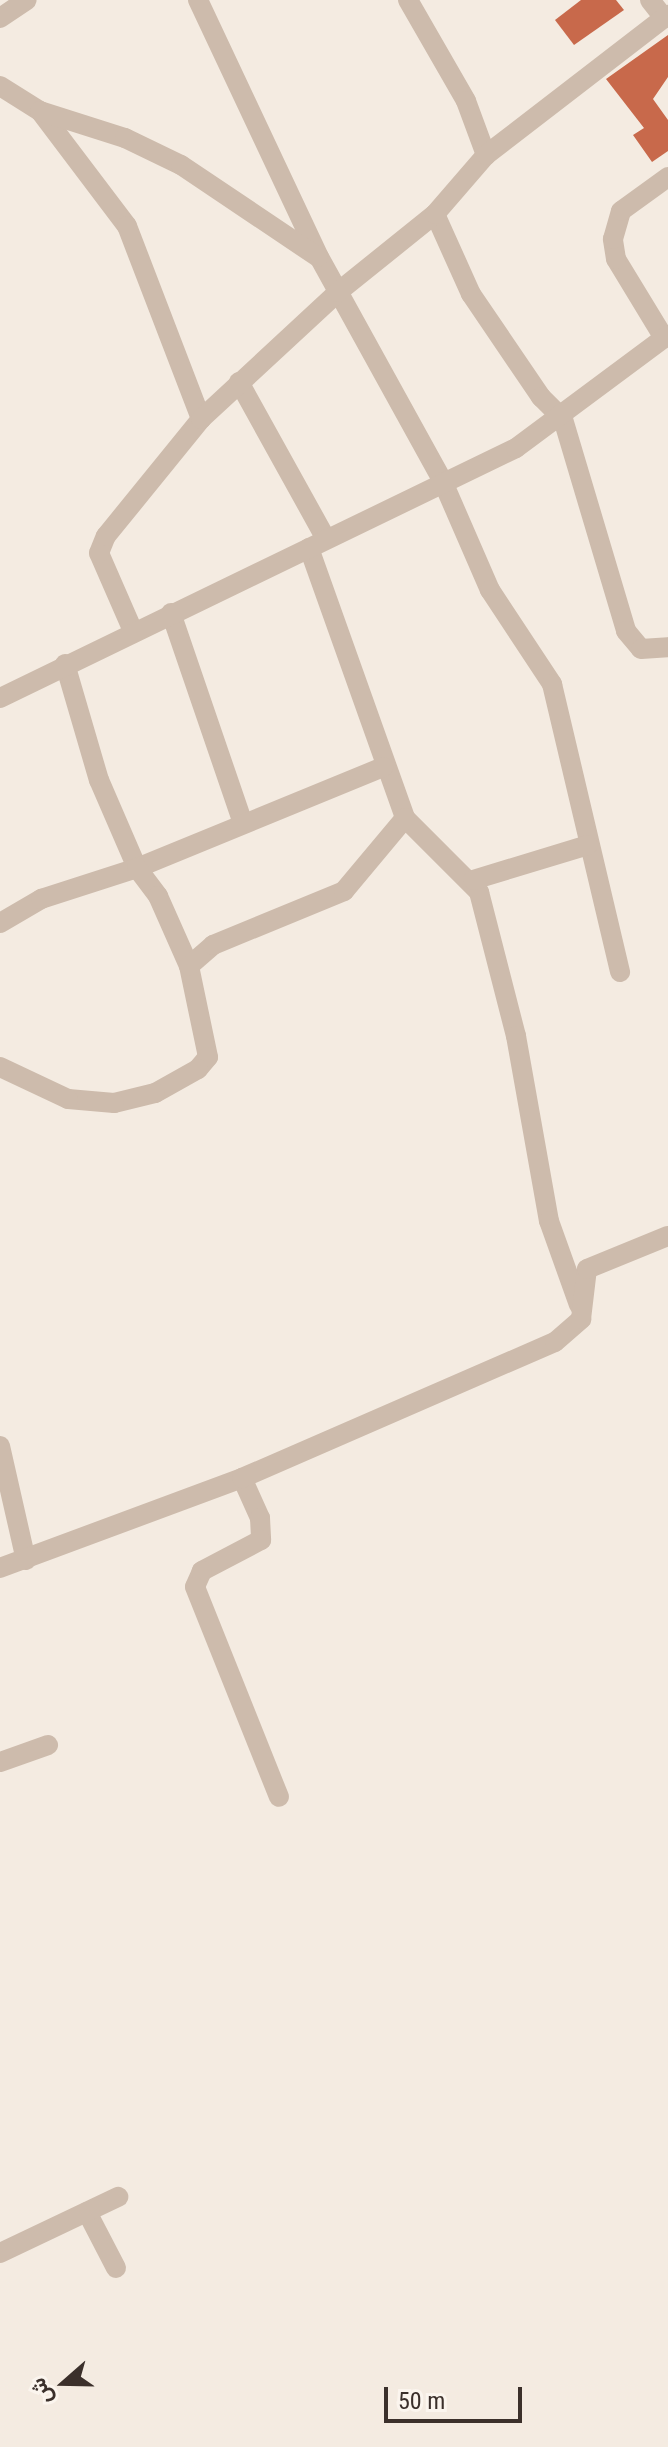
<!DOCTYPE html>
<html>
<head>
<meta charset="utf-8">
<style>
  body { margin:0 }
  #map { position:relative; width:668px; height:2447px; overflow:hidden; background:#f4ebe1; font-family:"Roboto Condensed",Vazirmatn,sans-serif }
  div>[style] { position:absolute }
  .building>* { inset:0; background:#c8694b }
  .street>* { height:20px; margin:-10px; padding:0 10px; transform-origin:10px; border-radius:10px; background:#cdbbac }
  span { translate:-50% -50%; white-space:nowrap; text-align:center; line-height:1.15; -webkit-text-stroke:7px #fbf5ee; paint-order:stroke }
  .north { position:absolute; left:24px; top:2343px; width:80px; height:80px; -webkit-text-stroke:6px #fbf5ee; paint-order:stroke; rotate:250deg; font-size:22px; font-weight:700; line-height:32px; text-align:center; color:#3b302b }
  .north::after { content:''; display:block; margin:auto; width:28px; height:36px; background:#3b302b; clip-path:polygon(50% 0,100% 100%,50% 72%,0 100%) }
  .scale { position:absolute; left:384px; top:2387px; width:138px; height:36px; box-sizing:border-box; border:4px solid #3b302b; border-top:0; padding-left:10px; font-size:24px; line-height:28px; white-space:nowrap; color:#3b302b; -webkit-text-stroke:6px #fbf5ee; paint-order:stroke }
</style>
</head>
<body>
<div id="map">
  <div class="building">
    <i style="clip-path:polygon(581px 0,616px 0,624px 10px,574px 45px,555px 20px)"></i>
    <i style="clip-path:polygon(668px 35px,668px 77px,653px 99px,668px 120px,668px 151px,652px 162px,633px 135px,644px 128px,606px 79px)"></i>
  </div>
  <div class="street">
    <i style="left:198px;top:0;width:284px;rotate:64.8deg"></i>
    <i style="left:319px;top:257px;width:257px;rotate:61.1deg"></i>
    <i style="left:443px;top:482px;width:118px;rotate:66.5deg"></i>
    <i style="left:490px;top:590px;width:113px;rotate:56.6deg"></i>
    <i style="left:552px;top:684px;width:296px;rotate:76.7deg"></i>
    <i style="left:408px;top:0;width:116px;rotate:60.1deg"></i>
    <i style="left:466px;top:101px;width:58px;rotate:69.7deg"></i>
    <i style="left:650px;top:0;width:23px;rotate:52deg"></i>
    <i style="left:0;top:18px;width:32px;rotate:-34deg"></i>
    <i style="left:0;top:86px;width:47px;rotate:32deg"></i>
    <i style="left:40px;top:111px;width:144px;rotate:52.9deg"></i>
    <i style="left:127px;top:226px;width:207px;rotate:69deg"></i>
    <i style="left:40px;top:111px;width:89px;rotate:17.6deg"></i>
    <i style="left:125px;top:138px;width:62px;rotate:25.7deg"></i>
    <i style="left:181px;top:165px;width:165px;rotate:33.9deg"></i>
    <i style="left:435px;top:214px;width:88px;rotate:65.8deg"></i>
    <i style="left:471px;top:294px;width:125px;rotate:55.8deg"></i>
    <i style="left:541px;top:397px;width:31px;rotate:45deg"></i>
    <i style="left:563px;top:419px;width:221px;rotate:73.4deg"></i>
    <i style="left:626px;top:631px;width:23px;rotate:50deg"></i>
    <i style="left:641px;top:649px;width:27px;rotate:-4deg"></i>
    <i style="left:664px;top:338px;width:92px;rotate:-121.3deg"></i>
    <i style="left:616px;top:259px;width:20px;rotate:-99deg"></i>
    <i style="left:613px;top:239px;width:29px;rotate:-74deg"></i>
    <i style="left:621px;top:211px;width:58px;rotate:-35.9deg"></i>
    <i style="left:239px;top:382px;width:179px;rotate:61deg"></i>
    <i style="left:309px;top:548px;width:287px;rotate:70.4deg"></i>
    <i style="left:405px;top:818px;width:105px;rotate:45deg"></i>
    <i style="left:479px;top:892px;width:149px;rotate:75.6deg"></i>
    <i style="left:516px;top:1036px;width:188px;rotate:79.9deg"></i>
    <i style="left:549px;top:1221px;width:89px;rotate:70.3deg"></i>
    <i style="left:171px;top:613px;width:219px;rotate:71.1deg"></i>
    <i style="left:133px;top:631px;width:85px;rotate:-113.6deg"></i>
    <i style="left:99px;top:553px;width:18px;rotate:-68deg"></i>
    <i style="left:106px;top:536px;width:151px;rotate:-50.9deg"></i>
    <i style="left:201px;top:419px;width:187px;rotate:-42.8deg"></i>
    <i style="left:338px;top:292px;width:124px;rotate:-38.8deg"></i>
    <i style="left:435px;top:214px;width:78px;rotate:-49.2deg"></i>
    <i style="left:486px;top:155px;width:230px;rotate:-37.6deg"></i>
    <i style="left:65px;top:664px;width:121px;rotate:73.7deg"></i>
    <i style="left:99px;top:780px;width:96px;rotate:66.6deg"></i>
    <i style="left:137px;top:868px;width:266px;rotate:-22.3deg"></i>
    <i style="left:0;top:698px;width:573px;rotate:-25.85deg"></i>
    <i style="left:516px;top:448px;width:189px;rotate:-36.6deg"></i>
    <i style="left:473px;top:880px;width:120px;rotate:-16.9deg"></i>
    <i style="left:0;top:923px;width:48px;rotate:-30.3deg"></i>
    <i style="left:41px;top:899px;width:101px;rotate:-17.9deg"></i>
    <i style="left:137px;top:868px;width:35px;rotate:53deg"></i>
    <i style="left:158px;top:896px;width:77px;rotate:66.1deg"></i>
    <i style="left:189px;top:966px;width:93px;rotate:78.2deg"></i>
    <i style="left:208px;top:1057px;width:16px;rotate:130deg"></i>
    <i style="left:198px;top:1069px;width:49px;rotate:150.8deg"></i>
    <i style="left:155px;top:1093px;width:42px;rotate:166.3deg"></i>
    <i style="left:114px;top:1103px;width:46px;rotate:-175deg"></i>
    <i style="left:68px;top:1099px;width:75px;rotate:-154.8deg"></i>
    <i style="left:189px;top:966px;width:32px;rotate:-41deg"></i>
    <i style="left:213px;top:945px;width:142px;rotate:-22.4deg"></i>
    <i style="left:344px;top:891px;width:95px;rotate:-50.1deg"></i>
    <i style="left:0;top:1446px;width:117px;rotate:77.2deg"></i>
    <i style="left:242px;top:1478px;width:44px;rotate:65.8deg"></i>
    <i style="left:260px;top:1518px;width:22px;rotate:87deg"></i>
    <i style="left:261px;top:1540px;width:67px;rotate:152.3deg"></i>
    <i style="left:202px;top:1571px;width:17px;rotate:114deg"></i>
    <i style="left:195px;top:1587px;width:226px;rotate:68.2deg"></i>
    <i style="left:0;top:1568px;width:258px;rotate:-20.4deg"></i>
    <i style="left:242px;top:1478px;width:341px;rotate:-23.5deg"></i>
    <i style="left:555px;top:1342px;width:35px;rotate:-41deg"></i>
    <i style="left:581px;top:1319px;width:50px;rotate:-83.2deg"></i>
    <i style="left:587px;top:1269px;width:87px;rotate:-22.2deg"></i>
    <i style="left:0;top:1762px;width:51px;rotate:-19.5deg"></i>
    <i style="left:87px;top:2212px;width:63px;rotate:62.6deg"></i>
    <i style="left:0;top:2253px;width:131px;rotate:-25.4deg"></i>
  </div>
  <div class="north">ش</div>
  <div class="scale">50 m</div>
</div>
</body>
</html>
